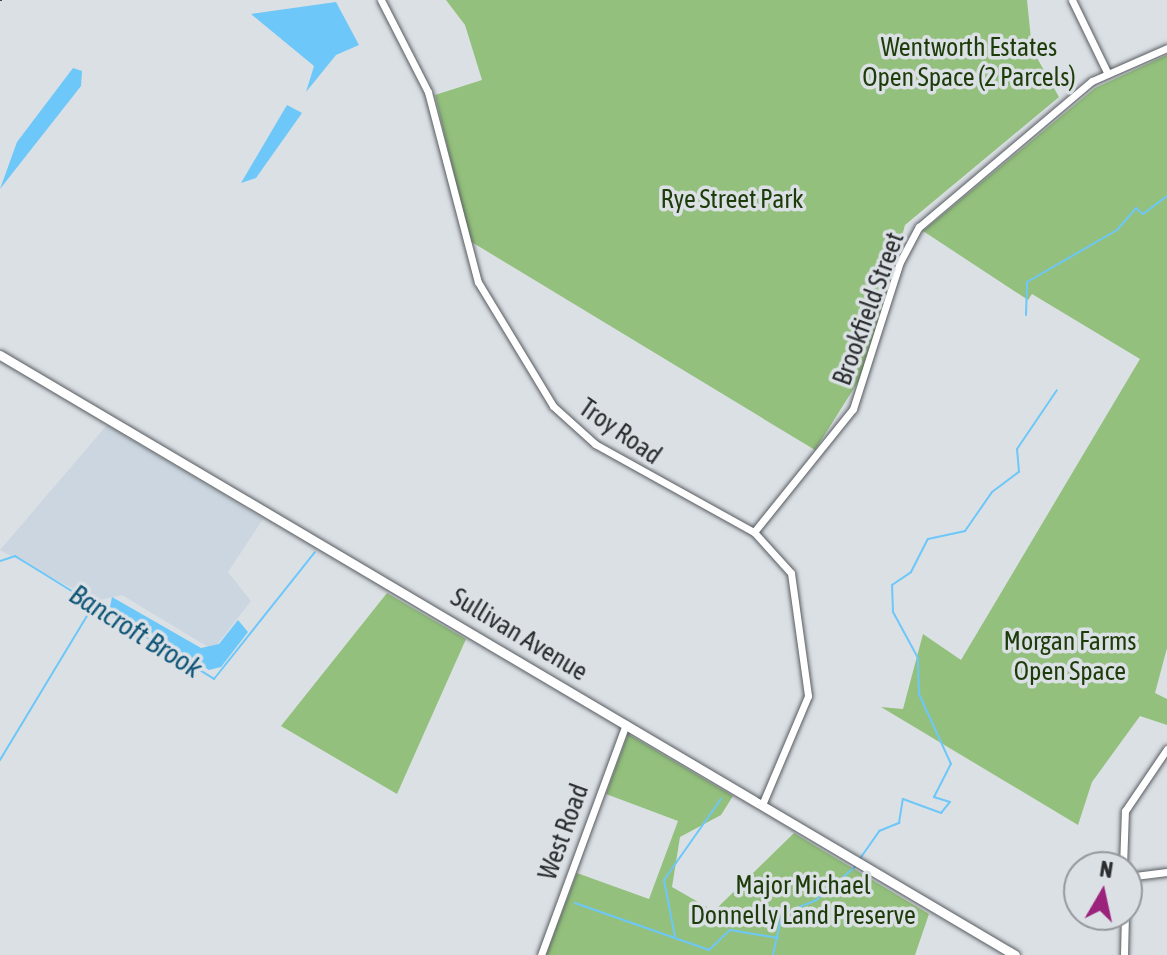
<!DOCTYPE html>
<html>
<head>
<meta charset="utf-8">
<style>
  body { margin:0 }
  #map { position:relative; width:1167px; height:955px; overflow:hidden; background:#dbe0e5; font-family:"Asap Condensed",sans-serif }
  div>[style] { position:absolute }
  .built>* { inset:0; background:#cbd6e0 }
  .green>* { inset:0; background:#93c07c }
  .water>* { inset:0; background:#6dc7f8 }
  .stream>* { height:2px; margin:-1px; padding:0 1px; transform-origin:1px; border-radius:1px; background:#6dc7f8 }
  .roads { filter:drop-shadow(0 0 2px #575c60) drop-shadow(0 0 2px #575c60) }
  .minor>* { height:7px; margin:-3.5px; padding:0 3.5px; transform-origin:3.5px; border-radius:3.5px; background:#fff }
  .major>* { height:9px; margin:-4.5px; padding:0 4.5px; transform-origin:4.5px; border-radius:4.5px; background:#fff }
  .rail>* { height:2px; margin-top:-1px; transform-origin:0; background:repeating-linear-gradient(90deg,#424547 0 10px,transparent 0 20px) }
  span { translate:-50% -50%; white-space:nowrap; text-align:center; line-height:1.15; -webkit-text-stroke:7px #dbe0e5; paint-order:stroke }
  .park-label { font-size:26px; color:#1e3c09 }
  .street-label { font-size:26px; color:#2b2d2f }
  .water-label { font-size:28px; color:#105778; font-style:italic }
  .north { position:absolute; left:1063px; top:851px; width:80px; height:80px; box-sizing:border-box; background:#dbe0e5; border:2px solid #95989c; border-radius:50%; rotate:9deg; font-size:22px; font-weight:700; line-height:32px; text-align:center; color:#2b2d2f }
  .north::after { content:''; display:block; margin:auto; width:28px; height:36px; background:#9b237c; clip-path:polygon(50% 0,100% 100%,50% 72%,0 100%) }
</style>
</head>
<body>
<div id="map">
  <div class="built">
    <i style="clip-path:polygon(107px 425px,263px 519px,228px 572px,251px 601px,213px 650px,122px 595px,96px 601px,0 550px)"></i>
  </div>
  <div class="green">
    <i style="clip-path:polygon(446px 0,1027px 0,1032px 49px,1059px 97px,905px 225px,866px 369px,815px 450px,470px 241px,435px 95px,482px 80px,465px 25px)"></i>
    <i style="clip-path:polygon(1167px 55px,1167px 648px,1155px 693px,1167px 699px,1167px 725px,1140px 716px,1092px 782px,1078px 825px,881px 707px,903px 709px,923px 634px,961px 660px,1140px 359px,1032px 294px,1028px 300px,923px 231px,1095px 88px)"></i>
    <i style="clip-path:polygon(387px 593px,466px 639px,397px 794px,281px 726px)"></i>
    <i style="clip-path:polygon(628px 734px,733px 796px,721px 815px,680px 837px,672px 887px,714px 911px,794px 833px,929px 914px,915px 955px,546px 955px,577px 873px,649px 899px,678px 821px,606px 794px)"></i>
  </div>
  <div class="water">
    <i style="clip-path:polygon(336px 2px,359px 45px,336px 55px,306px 92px,314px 66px,251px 14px)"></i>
    <i style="clip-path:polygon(73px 68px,82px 71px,81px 86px,0 189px,17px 142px)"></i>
    <i style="clip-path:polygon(287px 105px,302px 113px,256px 178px,241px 183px)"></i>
    <i style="clip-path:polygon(112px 597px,201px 648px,219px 644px,238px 620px,248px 632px,221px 667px,209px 670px,110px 607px)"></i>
  </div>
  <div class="stream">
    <i style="left:1026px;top:315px;width:33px;rotate:-88deg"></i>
    <i style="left:1027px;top:282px;width:104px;rotate:-30deg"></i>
    <i style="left:1117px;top:230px;width:29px;rotate:-49deg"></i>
    <i style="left:1136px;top:208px;width:9px;rotate:41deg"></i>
    <i style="left:1143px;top:214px;width:30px;rotate:-37deg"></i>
    <i style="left:0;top:561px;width:16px;rotate:-18deg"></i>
    <i style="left:15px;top:556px;width:234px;rotate:31.7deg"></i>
    <i style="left:214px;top:679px;width:162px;rotate:-51.5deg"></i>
    <i style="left:0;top:760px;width:182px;rotate:-58.9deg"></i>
    <i style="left:859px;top:860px;width:35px;rotate:-55deg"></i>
    <i style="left:879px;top:831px;width:22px;rotate:-22deg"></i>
    <i style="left:899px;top:823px;width:24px;rotate:-81deg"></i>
    <i style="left:903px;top:799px;width:40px;rotate:20.2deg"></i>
    <i style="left:941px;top:813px;width:14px;rotate:-51deg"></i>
    <i style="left:950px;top:802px;width:17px;rotate:-163deg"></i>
    <i style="left:934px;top:797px;width:37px;rotate:-63deg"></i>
    <i style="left:951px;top:764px;width:77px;rotate:-114.6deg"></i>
    <i style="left:919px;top:694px;width:36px;rotate:-92deg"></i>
    <i style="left:918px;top:658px;width:52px;rotate:-118.5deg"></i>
    <i style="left:893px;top:612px;width:27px;rotate:-92deg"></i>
    <i style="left:892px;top:585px;width:23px;rotate:-34deg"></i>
    <i style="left:911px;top:572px;width:37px;rotate:-63deg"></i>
    <i style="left:928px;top:539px;width:38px;rotate:-12deg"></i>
    <i style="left:965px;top:531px;width:47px;rotate:-55.3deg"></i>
    <i style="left:992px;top:492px;width:34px;rotate:-37deg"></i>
    <i style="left:1019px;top:472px;width:23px;rotate:-95deg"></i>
    <i style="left:1017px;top:449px;width:71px;rotate:-55.9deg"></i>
    <i style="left:575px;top:903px;width:142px;rotate:19.3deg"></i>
    <i style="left:709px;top:950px;width:29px;rotate:-44deg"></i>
    <i style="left:730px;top:930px;width:49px;rotate:9.5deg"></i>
    <i style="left:675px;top:937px;width:58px;rotate:-100.9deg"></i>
    <i style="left:664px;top:880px;width:99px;rotate:-54.9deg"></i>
    <i style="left:773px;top:955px;width:42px;rotate:-77.6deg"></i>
    <i style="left:782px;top:914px;width:35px;rotate:-22deg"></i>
    <i style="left:815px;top:901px;width:54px;rotate:-40.5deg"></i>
  </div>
  <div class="roads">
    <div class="minor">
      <i style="left:381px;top:0;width:103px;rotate:62.9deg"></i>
      <i style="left:428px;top:92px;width:196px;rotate:75.3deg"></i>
      <i style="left:478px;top:282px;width:145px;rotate:58.8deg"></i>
      <i style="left:553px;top:406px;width:57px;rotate:42.1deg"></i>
      <i style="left:595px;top:444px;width:182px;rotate:29deg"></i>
      <i style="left:754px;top:532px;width:55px;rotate:47.9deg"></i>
      <i style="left:791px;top:573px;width:124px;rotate:82.1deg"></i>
      <i style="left:808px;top:696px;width:118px;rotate:112.9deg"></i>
      <i style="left:1072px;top:0;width:80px;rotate:64.1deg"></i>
      <i style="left:754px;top:532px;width:158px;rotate:-51.2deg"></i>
      <i style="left:853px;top:409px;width:154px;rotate:-72.3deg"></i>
      <i style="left:900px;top:262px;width:40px;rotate:-62deg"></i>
      <i style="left:919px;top:227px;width:226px;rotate:-40.2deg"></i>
      <i style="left:1092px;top:81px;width:82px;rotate:-23.7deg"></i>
      <i style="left:1123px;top:867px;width:56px;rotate:-88deg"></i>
      <i style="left:1125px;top:811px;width:75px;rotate:-55.9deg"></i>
      <i style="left:1127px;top:877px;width:40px;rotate:-7.1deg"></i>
      <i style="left:541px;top:955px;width:246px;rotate:-69.8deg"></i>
      <i style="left:1124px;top:955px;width:40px;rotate:-88.6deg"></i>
    </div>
    <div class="major">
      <i style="left:0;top:355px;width:1179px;rotate:30.59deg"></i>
    </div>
  </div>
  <div class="rail">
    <i style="left:0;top:0;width:2px"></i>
  </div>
  <div class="park-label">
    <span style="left:969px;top:63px">Wentworth Estates<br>Open Space (2 Parcels)</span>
    <span style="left:732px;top:200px">Rye Street Park</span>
    <span style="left:1070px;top:657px">Morgan Farms<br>Open Space</span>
    <span style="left:803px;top:901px">Major Michael<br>Donnelly Land Preserve</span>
  </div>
  <div class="street-label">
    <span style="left:869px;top:309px;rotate:-70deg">Brookfield Street</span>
    <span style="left:620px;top:432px;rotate:35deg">Troy Road</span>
    <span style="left:519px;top:635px;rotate:31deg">Sullivan Avenue</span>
    <span style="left:564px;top:832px;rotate:-70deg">West Road</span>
  </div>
  <div class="water-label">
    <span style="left:136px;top:631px;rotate:32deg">Bancroft Brook</span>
  </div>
  <div class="north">N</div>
</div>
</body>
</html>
